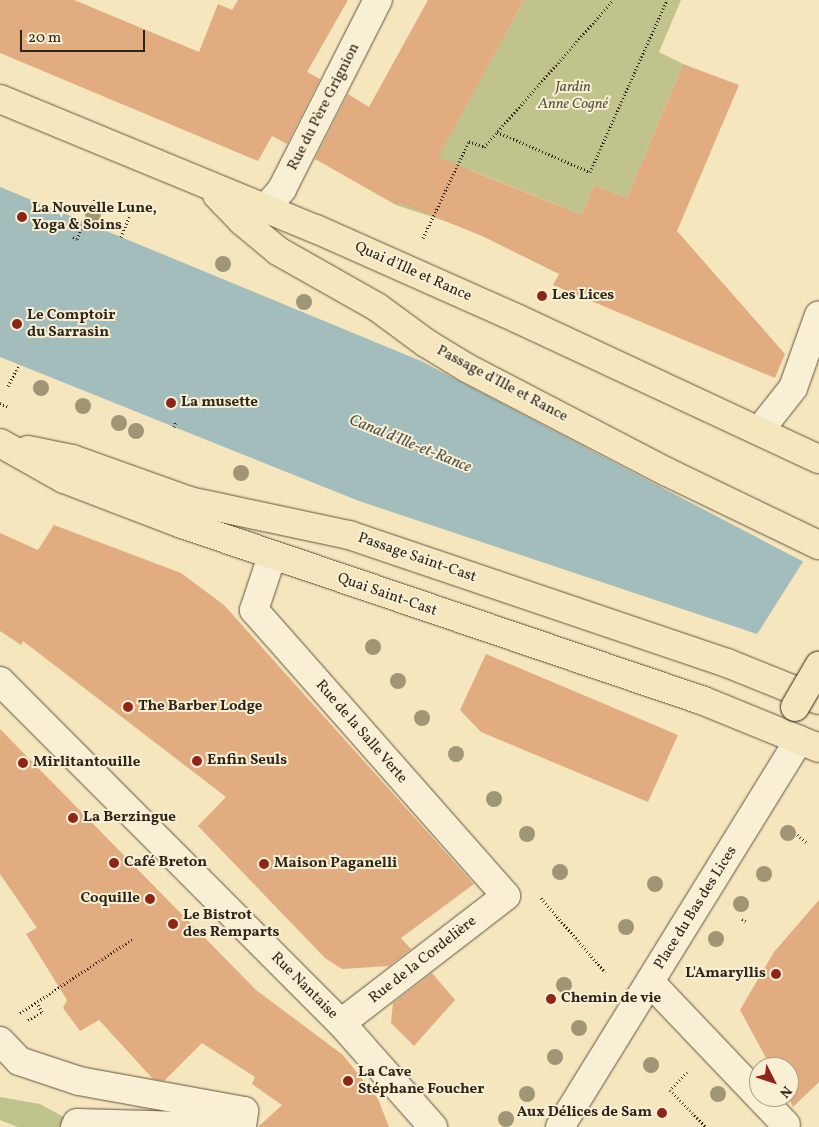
<!DOCTYPE html>
<html>
<head>
<meta charset="utf-8">
<style>
  body { margin:0 }
  #map { position:relative; width:819px; height:1127px; overflow:hidden; background:#f5e6bd; font-family:Vollkorn,serif }
  div>[style] { position:absolute }
  .green>* { inset:0; background:#c1c38d }
  .water>* { inset:0; background:#a2bdbc }
  .pier>* { inset:0; background:#f5e6bd }
  .building>* { inset:0; background:#e1ad80 }
  .path>* { height:3px; margin-top:-1.5px; transform-origin:0; background:repeating-linear-gradient(90deg,#2e2418 0 1px,transparent 0 3.5px) }
  .roads { filter:drop-shadow(0 0 1px #605441) drop-shadow(0 0 1px #605441) }
  .minor>* { height:28px; margin:-14px; padding:0 14px; transform-origin:14px; border-radius:14px; background:#f8efd4 }
  .major>* { height:28px; margin:-14px; padding:0 14px; transform-origin:14px; border-radius:14px; background:#f5e6bd }
  .bridges { filter:drop-shadow(0 0 1px #2e2418) drop-shadow(0 0 1px #2e2418) }
  .major-bridge>* { height:28px; margin:-14px; padding:0 14px; transform-origin:14px; border-radius:14px; background:#f5e6bd }
  .trees>* { width:16px; height:16px; margin:-8px; border-radius:50%; background:#a09676 }
  .dots>* { width:14px; height:14px; translate:-50% -50%; box-sizing:border-box; border:2px solid #f8efd4; border-radius:50% }
  span { translate:-50% -50%; white-space:nowrap; text-align:center; line-height:1.15; -webkit-text-stroke:4px #f8efd4; paint-order:stroke }
  .park-label { font-size:15px; color:#5a543b; font-style:italic }
  .street-label { font-size:15px; color:#2e2418 }
  .poi-label { font-size:15px; color:#2e2418; font-weight:700 }
  .left { translate:0 -50%; text-align:left }
  .right { translate:-100% -50%; text-align:right }
  .water-label { font-size:16px; color:#515249; font-style:italic }
  .north { position:absolute; left:749px; top:1057px; width:50px; height:50px; box-sizing:border-box; background:#f8efd4; border:1px solid #a79e89; border-radius:50%; rotate:131deg; font-size:14px; font-weight:700; line-height:20px; text-align:center; color:#2e2418 }
  .north::after { content:''; display:block; margin:auto; width:18px; height:22px; background:#8f2418; clip-path:polygon(50% 0,100% 100%,50% 72%,0 100%) }
  .scale { position:absolute; left:20px; top:30px; width:125px; height:22px; box-sizing:border-box; border:2px solid #2e2418; border-top:0; padding-left:6px; font-size:15px; line-height:18px; white-space:nowrap; color:#2e2418; -webkit-text-stroke:4px #f8efd4; paint-order:stroke }
</style>
</head>
<body>
<div id="map">
  <div class="green">
    <i style="clip-path:polygon(524px 0,681px 0,659px 52px,683px 64px,627px 198px,594px 185px,582px 215px,471px 170px,448px 222px,396px 205px,432px 142px,456px 123px)"></i>
    <i style="clip-path:polygon(0 1097px,40px 1104px,82px 1127px,18px 1127px,0 1120px)"></i>
  </div>
  <div class="water">
    <i style="clip-path:polygon(0 187px,421px 361px,819px 570px,819px 661px,757px 634px,359px 501px,0 357px)"></i>
  </div>
  <div class="pier">
    <i style="clip-path:polygon(804px 560px,819px 567px,819px 664px,756px 636px)"></i>
  </div>
  <div class="building">
    <i style="clip-path:polygon(0 0,74px 0,199px 52px,218px 4px,232px 10px,238px 0,348px 0,307px 72px,320px 79px,287px 144px,272px 136px,258px 161px,0 53px)"></i>
    <i style="clip-path:polygon(428px 0,524px 0,438px 157px,582px 215px,594px 185px,627px 198px,683px 64px,739px 85px,677px 231px,785px 354px,775px 378px,553px 285px,559px 274px,482px 236px,398px 202px,396px 205px,315px 159px,348px 94px,369px 107px)"></i>
    <i style="clip-path:polygon(54px 525px,181px 573px,224px 605px,474px 884px,401px 938px,411px 949px,389px 966px,342px 969px,325px 958px,198px 826px,226px 797px,23px 641px,21px 645px,0 631px,0 533px,38px 550px)"></i>
    <i style="clip-path:polygon(486px 654px,678px 735px,648px 802px,481px 732px,460px 710px)"></i>
    <i style="clip-path:polygon(0 729px,256px 990px,343px 1055px,378px 1099px,389px 1127px,258px 1127px,282px 1105px,252px 1084px,255px 1077px,202px 1043px,164px 1081px,153px 1079px,99px 1020px,80px 1031px,63px 1008px,67px 1000px,26px 934px,37px 928px,0 874px)"></i>
    <i style="clip-path:polygon(819px 900px,819px 1082px,793px 1107px,788px 1097px,789px 1067px,771px 1067px,740px 1010px,774px 952px)"></i>
    <i style="clip-path:polygon(432px 973px,455px 1000px,414px 1046px,391px 1023px,393px 1003px)"></i>
  </div>
  <div class="path">
    <i style="left:497px;top:132px;width:101px;rotate:23.3deg"></i>
    <i style="left:590px;top:172px;width:188px;rotate:-65.9deg"></i>
    <i style="left:73px;top:237px;width:4px;rotate:27deg"></i>
    <i style="left:77px;top:239px;width:43px;rotate:-66.4deg"></i>
    <i style="left:121px;top:237px;width:24px;rotate:-68deg"></i>
    <i style="left:423px;top:238px;width:107px;rotate:-64.6deg"></i>
    <i style="left:469px;top:141px;width:16px;rotate:22deg"></i>
    <i style="left:484px;top:147px;width:196px;rotate:-48.7deg"></i>
    <i style="left:8px;top:386px;width:24px;rotate:-62deg"></i>
    <i style="left:0;top:403px;width:10px;rotate:24deg"></i>
    <i style="left:174px;top:427px;width:6px;rotate:-72deg"></i>
    <i style="left:792px;top:830px;width:20px;rotate:41deg"></i>
    <i style="left:541px;top:898px;width:98px;rotate:49.1deg"></i>
    <i style="left:742px;top:919px;width:4px;rotate:27deg"></i>
    <i style="left:20px;top:1013px;width:136px;rotate:-33.3deg"></i>
    <i style="left:28px;top:1020px;width:16px;rotate:-30deg"></i>
    <i style="left:42px;top:1012px;width:10px;rotate:-119deg"></i>
    <i style="left:687px;top:1072px;width:25px;rotate:133deg"></i>
    <i style="left:670px;top:1090px;width:52px;rotate:45.8deg"></i>
  </div>
  <div class="roads">
    <div class="minor">
      <i style="left:264px;top:210px;width:28px;rotate:-49deg"></i>
      <i style="left:282px;top:189px;width:212px;rotate:-63.1deg"></i>
      <i style="left:759px;top:431px;width:55px;rotate:-51.7deg"></i>
      <i style="left:793px;top:388px;width:77px;rotate:-70.4deg"></i>
      <i style="left:272px;top:556px;width:57px;rotate:108.4deg"></i>
      <i style="left:254px;top:610px;width:381px;rotate:48.6deg"></i>
      <i style="left:506px;top:896px;width:208px;rotate:142.4deg"></i>
      <i style="left:0;top:681px;width:483px;rotate:45.1deg"></i>
      <i style="left:341px;top:1023px;width:139px;rotate:48.5deg"></i>
      <i style="left:650px;top:982px;width:197px;rotate:46.4deg"></i>
      <i style="left:0;top:1041px;width:28px;rotate:46deg"></i>
      <i style="left:19px;top:1061px;width:63px;rotate:18.4deg"></i>
      <i style="left:79px;top:1081px;width:168px;rotate:10.3deg"></i>
      <i style="left:244px;top:1111px;width:16px;rotate:97deg"></i>
      <i style="left:75px;top:1127px;width:4px;rotate:-63deg"></i>
      <i style="left:77px;top:1123px;width:146px;rotate:1.6deg"></i>
      <i style="left:560px;top:1127px;width:455px;rotate:-58.3deg"></i>
    </div>
    <div class="major">
      <i style="left:0;top:99px;width:342px;rotate:22.4deg"></i>
      <i style="left:316px;top:229px;width:219px;rotate:24deg"></i>
      <i style="left:516px;top:318px;width:334px;rotate:25deg"></i>
      <i style="left:217px;top:195px;width:36px;rotate:46deg"></i>
      <i style="left:242px;top:221px;width:47px;rotate:39.8deg"></i>
      <i style="left:278px;top:251px;width:114px;rotate:29.5deg"></i>
      <i style="left:377px;top:307px;width:61px;rotate:36.3deg"></i>
      <i style="left:426px;top:343px;width:48px;rotate:31.4deg"></i>
      <i style="left:467px;top:368px;width:225px;rotate:27.5deg"></i>
      <i style="left:667px;top:472px;width:169px;rotate:25.7deg"></i>
      <i style="left:0;top:443px;width:73px;rotate:29.4deg"></i>
      <i style="left:64px;top:479px;width:126px;rotate:20.9deg"></i>
      <i style="left:182px;top:524px;width:551px;rotate:18.73deg"></i>
      <i style="left:704px;top:701px;width:124px;rotate:22.2deg"></i>
      <i style="left:28px;top:450px;width:45px;rotate:11.6deg"></i>
      <i style="left:72px;top:459px;width:124px;rotate:19.7deg"></i>
      <i style="left:189px;top:501px;width:164px;rotate:12deg"></i>
      <i style="left:349px;top:535px;width:399px;rotate:18.7deg"></i>
      <i style="left:727px;top:663px;width:99px;rotate:21.9deg"></i>
    </div>
  </div>
  <div class="bridges">
    <div class="major-bridge">
      <i style="left:795px;top:707px;width:48px;rotate:-59.7deg"></i>
    </div>
  </div>
  <div class="trees">
    <i style="left:93px;top:214px"></i>
    <i style="left:223px;top:264px"></i>
    <i style="left:304px;top:302px"></i>
    <i style="left:41px;top:388px"></i>
    <i style="left:83px;top:406px"></i>
    <i style="left:119px;top:423px"></i>
    <i style="left:136px;top:431px"></i>
    <i style="left:241px;top:473px"></i>
    <i style="left:373px;top:647px"></i>
    <i style="left:398px;top:681px"></i>
    <i style="left:422px;top:718px"></i>
    <i style="left:456px;top:754px"></i>
    <i style="left:494px;top:799px"></i>
    <i style="left:788px;top:833px"></i>
    <i style="left:527px;top:834px"></i>
    <i style="left:560px;top:872px"></i>
    <i style="left:764px;top:874px"></i>
    <i style="left:655px;top:884px"></i>
    <i style="left:741px;top:904px"></i>
    <i style="left:626px;top:927px"></i>
    <i style="left:716px;top:939px"></i>
    <i style="left:564px;top:985px"></i>
    <i style="left:579px;top:1028px"></i>
    <i style="left:555px;top:1057px"></i>
    <i style="left:651px;top:1065px"></i>
    <i style="left:527px;top:1094px"></i>
    <i style="left:718px;top:1094px"></i>
    <i style="left:506px;top:1119px"></i>
  </div>
  <div class="dots">
    <i style="left:22px;top:217px;background:#8f2418"></i>
    <i style="left:542px;top:296px;background:#8f2418"></i>
    <i style="left:17px;top:324px;background:#8f2418"></i>
    <i style="left:171px;top:403px;background:#8f2418"></i>
    <i style="left:128px;top:707px;background:#8f2418"></i>
    <i style="left:197px;top:761px;background:#8f2418"></i>
    <i style="left:23px;top:763px;background:#8f2418"></i>
    <i style="left:73px;top:818px;background:#8f2418"></i>
    <i style="left:114px;top:863px;background:#8f2418"></i>
    <i style="left:264px;top:864px;background:#8f2418"></i>
    <i style="left:150px;top:899px;background:#8f2418"></i>
    <i style="left:173px;top:924px;background:#8f2418"></i>
    <i style="left:776px;top:974px;background:#8f2418"></i>
    <i style="left:551px;top:999px;background:#8f2418"></i>
    <i style="left:348px;top:1081px;background:#8f2418"></i>
    <i style="left:662px;top:1113px;background:#8f2418"></i>
  </div>
  <div class="park-label">
    <span style="left:573px;top:96px">Jardin<br>Anne Cogné</span>
  </div>
  <div class="street-label">
    <span style="left:324px;top:107px;rotate:-63deg">Rue du Père Grignion</span>
    <span style="left:413px;top:272px;rotate:24deg">Quai d'Ille et Rance</span>
    <span style="left:502px;top:384px;rotate:28deg">Passage d'Ille et Rance</span>
    <span style="left:417px;top:558px;rotate:19deg">Passage Saint-Cast</span>
    <span style="left:387px;top:595px;rotate:19deg">Quai Saint-Cast</span>
    <span style="left:361px;top:732px;rotate:49deg">Rue de la Salle Verte</span>
    <span style="left:696px;top:908px;rotate:-58deg">Place du Bas des Lices</span>
    <span style="left:423px;top:960px;rotate:-38deg">Rue de la Cordelière</span>
    <span style="left:304px;top:986px;rotate:45deg">Rue Nantaise</span>
  </div>
  <div class="poi-label">
    <span class="left" style="left:32px;top:217px">La Nouvelle Lune,<br>Yoga &amp; Soins</span>
    <span class="left" style="left:552px;top:296px">Les Lices</span>
    <span class="left" style="left:27px;top:324px">Le Comptoir<br>du Sarrasin</span>
    <span class="left" style="left:181px;top:403px">La musette</span>
    <span class="left" style="left:138px;top:707px">The Barber Lodge</span>
    <span class="left" style="left:207px;top:761px">Enfin Seuls</span>
    <span class="left" style="left:33px;top:763px">Mirlitantouille</span>
    <span class="left" style="left:83px;top:818px">La Berzingue</span>
    <span class="left" style="left:124px;top:863px">Café Breton</span>
    <span class="left" style="left:274px;top:864px">Maison Paganelli</span>
    <span class="right" style="left:140px;top:899px">Coquille</span>
    <span class="left" style="left:183px;top:924px">Le Bistrot<br>des Remparts</span>
    <span class="right" style="left:766px;top:974px">L'Amaryllis</span>
    <span class="left" style="left:561px;top:999px">Chemin de vie</span>
    <span class="left" style="left:358px;top:1081px">La Cave<br>Stéphane Foucher</span>
    <span class="right" style="left:652px;top:1113px">Aux Délices de Sam</span>
  </div>
  <div class="water-label">
    <span style="left:410px;top:444px;rotate:22deg">Canal d'Ille-et-Rance</span>
  </div>
  <div class="north">N</div>
  <div class="scale">20 m</div>
</div>
</body>
</html>
